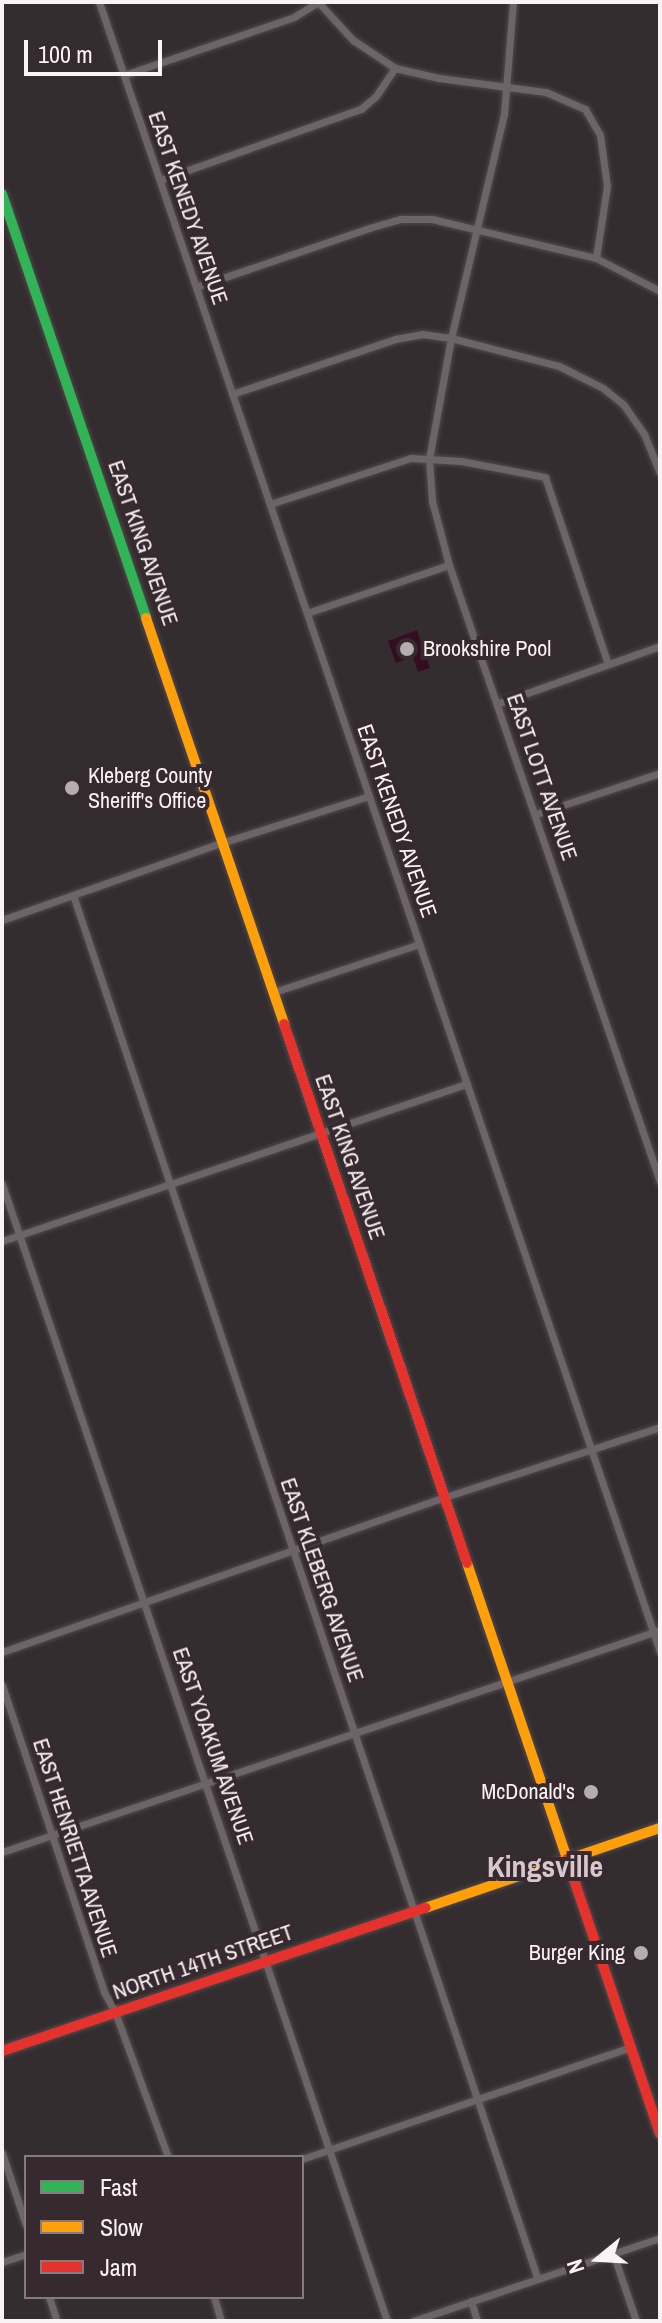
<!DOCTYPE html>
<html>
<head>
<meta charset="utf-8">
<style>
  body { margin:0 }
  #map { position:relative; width:662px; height:2323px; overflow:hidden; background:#342d2f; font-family:"Archivo Narrow",sans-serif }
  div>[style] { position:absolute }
  .water>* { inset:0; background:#360d20 }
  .roads { filter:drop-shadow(0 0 2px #4f494b) drop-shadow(0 0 2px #4f494b) }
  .street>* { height:7px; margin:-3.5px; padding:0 3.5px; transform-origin:3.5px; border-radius:3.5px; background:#6c6466 }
  .fast>* { height:10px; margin:-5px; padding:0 5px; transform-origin:5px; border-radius:5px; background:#30b455 }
  .slow>* { height:10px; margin:-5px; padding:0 5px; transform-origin:5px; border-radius:5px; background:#ff9f0a }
  .jam>* { height:10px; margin:-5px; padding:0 5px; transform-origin:5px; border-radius:5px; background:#e5322d }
  .dots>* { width:22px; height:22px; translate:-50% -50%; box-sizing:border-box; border:4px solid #372a2e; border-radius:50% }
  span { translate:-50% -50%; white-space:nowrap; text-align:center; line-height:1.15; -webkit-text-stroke:8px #372a2e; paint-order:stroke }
  .street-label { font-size:22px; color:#faf2f4 }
  .poi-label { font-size:22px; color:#faf2f4 }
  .left { translate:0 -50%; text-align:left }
  .right { translate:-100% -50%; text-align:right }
  .district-label { font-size:30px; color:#d8c8cd; font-weight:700 }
  .frame { position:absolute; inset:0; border:4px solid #faf2f4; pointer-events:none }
  .legend { position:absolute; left:24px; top:2155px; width:280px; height:144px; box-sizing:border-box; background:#372a2e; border:2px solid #857a7d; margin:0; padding:10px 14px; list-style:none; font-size:24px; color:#faf2f4 }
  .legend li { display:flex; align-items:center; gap:16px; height:40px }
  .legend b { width:40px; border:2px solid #857a7d }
  .north { position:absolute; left:558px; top:2219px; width:80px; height:80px; -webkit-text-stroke:6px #372a2e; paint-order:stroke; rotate:252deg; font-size:22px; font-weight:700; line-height:32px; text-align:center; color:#faf2f4 }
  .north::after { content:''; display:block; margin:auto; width:28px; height:36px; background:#faf2f4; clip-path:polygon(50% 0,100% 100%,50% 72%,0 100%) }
  .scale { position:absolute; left:24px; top:40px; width:138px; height:36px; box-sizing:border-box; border:4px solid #faf2f4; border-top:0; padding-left:10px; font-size:24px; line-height:28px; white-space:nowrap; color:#faf2f4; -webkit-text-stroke:6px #372a2e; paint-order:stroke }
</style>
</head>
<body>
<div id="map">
  <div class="water">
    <i style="clip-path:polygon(417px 630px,430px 668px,418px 672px,413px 657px,396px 663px,388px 641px)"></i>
  </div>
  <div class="roads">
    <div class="street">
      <i style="left:99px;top:2px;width:1743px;rotate:71.22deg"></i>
      <i style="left:318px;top:2px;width:52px;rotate:47.4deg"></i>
      <i style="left:353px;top:40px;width:50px;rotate:33.7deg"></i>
      <i style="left:395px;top:68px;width:45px;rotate:12.8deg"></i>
      <i style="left:439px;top:78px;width:108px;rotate:7.5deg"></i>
      <i style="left:546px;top:92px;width:43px;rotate:23.6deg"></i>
      <i style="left:585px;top:109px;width:30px;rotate:60deg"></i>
      <i style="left:600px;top:135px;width:51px;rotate:82.2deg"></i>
      <i style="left:607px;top:186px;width:73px;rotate:98.7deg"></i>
      <i style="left:513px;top:2px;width:112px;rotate:94.6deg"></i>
      <i style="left:504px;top:114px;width:230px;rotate:103.3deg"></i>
      <i style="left:451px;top:338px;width:123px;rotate:100.3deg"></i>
      <i style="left:429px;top:459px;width:42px;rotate:85.9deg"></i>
      <i style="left:432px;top:501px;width:66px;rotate:75.1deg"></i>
      <i style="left:449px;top:565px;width:652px;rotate:71.12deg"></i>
      <i style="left:124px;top:75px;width:180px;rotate:-18.8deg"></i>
      <i style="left:294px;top:17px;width:28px;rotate:-32deg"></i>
      <i style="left:160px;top:180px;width:213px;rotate:-19.5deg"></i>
      <i style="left:361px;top:109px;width:20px;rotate:-41deg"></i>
      <i style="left:376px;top:96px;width:34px;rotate:-56deg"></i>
      <i style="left:196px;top:287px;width:183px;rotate:-18.8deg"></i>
      <i style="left:369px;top:228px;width:33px;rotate:-16deg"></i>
      <i style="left:401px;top:219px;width:31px"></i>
      <i style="left:432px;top:219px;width:169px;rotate:13.4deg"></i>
      <i style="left:596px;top:258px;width:72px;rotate:27.3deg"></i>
      <i style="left:232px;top:394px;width:172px;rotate:-18.6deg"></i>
      <i style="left:395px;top:339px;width:27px;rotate:-10deg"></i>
      <i style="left:422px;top:334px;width:29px;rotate:8deg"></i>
      <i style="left:451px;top:338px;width:112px;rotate:14.5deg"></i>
      <i style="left:559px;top:366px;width:49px;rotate:26.6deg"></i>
      <i style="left:603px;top:388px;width:26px;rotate:39deg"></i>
      <i style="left:623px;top:404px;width:37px;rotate:55deg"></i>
      <i style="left:644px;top:434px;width:42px;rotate:67.7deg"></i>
      <i style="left:270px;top:504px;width:148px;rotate:-18.1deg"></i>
      <i style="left:411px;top:458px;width:50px;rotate:3.4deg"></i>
      <i style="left:461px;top:461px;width:86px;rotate:10.8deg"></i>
      <i style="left:545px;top:477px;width:197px;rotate:71.4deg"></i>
      <i style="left:307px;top:613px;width:150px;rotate:-18.7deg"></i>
      <i style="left:499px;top:703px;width:171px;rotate:-19.5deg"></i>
      <i style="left:536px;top:814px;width:131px;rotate:-18.3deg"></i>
      <i style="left:73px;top:895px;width:1458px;rotate:71.44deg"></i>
      <i style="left:2px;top:920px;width:235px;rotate:-19.4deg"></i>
      <i style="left:224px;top:842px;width:152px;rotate:-17.6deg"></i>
      <i style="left:274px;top:992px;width:153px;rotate:-18.3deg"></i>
      <i style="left:2px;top:1184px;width:1200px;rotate:71.29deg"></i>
      <i style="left:2px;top:1241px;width:491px;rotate:-18.7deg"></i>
      <i style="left:2px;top:1652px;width:469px;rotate:-19.3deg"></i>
      <i style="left:445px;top:1497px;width:226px;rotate:-18deg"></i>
      <i style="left:2px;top:1685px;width:324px;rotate:71.6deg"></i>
      <i style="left:104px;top:1992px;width:23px;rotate:61deg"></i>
      <i style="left:115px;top:2012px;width:154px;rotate:69.9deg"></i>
      <i style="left:2px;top:1852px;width:694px;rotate:-18.64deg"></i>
      <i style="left:2px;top:2153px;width:76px;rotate:71.6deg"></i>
      <i style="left:302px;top:2159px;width:348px;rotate:-18.8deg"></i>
      <i style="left:613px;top:2253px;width:72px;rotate:71.3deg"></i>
      <i style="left:2px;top:2262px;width:25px;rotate:-18deg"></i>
      <i style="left:49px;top:2297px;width:25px;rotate:72deg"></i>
      <i style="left:214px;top:2297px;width:25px;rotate:74deg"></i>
      <i style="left:471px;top:2301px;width:21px;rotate:73deg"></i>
      <i style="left:413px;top:2321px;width:261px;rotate:-18.6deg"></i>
    </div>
    <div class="fast">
      <i style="left:2px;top:194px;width:448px;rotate:71.2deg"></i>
    </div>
    <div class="slow">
      <i style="left:146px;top:618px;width:429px;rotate:71.2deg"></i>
      <i style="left:467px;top:1563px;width:312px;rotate:71.3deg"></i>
      <i style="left:425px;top:1908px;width:248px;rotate:-18.8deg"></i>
    </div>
    <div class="jam">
      <i style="left:284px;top:1024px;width:569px;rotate:71.25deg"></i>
      <i style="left:567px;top:1859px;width:290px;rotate:71.3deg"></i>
      <i style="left:2px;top:2051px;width:447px;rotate:-18.7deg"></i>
    </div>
  </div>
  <div class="dots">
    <i style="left:407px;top:649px;background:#b5adaf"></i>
    <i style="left:72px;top:788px;background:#b5adaf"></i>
    <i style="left:591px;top:1792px;background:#b5adaf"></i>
    <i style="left:641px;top:1953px;background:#b5adaf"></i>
  </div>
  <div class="street-label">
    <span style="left:188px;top:208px;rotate:71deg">EAST KENEDY AVENUE</span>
    <span style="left:143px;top:543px;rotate:71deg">EAST KING AVENUE</span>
    <span style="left:542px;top:777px;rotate:71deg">EAST LOTT AVENUE</span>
    <span style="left:397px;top:821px;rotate:71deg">EAST KENEDY AVENUE</span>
    <span style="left:350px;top:1157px;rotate:71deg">EAST KING AVENUE</span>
    <span style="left:322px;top:1580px;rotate:71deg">EAST KLEBERG AVENUE</span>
    <span style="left:213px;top:1746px;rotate:71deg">EAST YOAKUM AVENUE</span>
    <span style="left:75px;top:1848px;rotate:72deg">EAST HENRIETTA AVENUE</span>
    <span style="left:203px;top:1962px;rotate:-19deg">NORTH 14TH STREET</span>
  </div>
  <div class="poi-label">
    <span class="left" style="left:423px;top:649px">Brookshire Pool</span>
    <span class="left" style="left:88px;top:788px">Kleberg County<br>Sheriff's Office</span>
    <span class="right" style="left:575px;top:1792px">McDonald's</span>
    <span class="right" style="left:625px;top:1953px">Burger King</span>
  </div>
  <div class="district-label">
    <span style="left:545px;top:1866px">Kingsville</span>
  </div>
  <div class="frame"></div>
  <ul class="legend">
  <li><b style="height:10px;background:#30b455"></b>Fast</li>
  <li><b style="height:10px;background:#ff9f0a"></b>Slow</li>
  <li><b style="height:10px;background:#e5322d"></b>Jam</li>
  </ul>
  <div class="north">N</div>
  <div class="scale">100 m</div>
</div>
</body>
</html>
